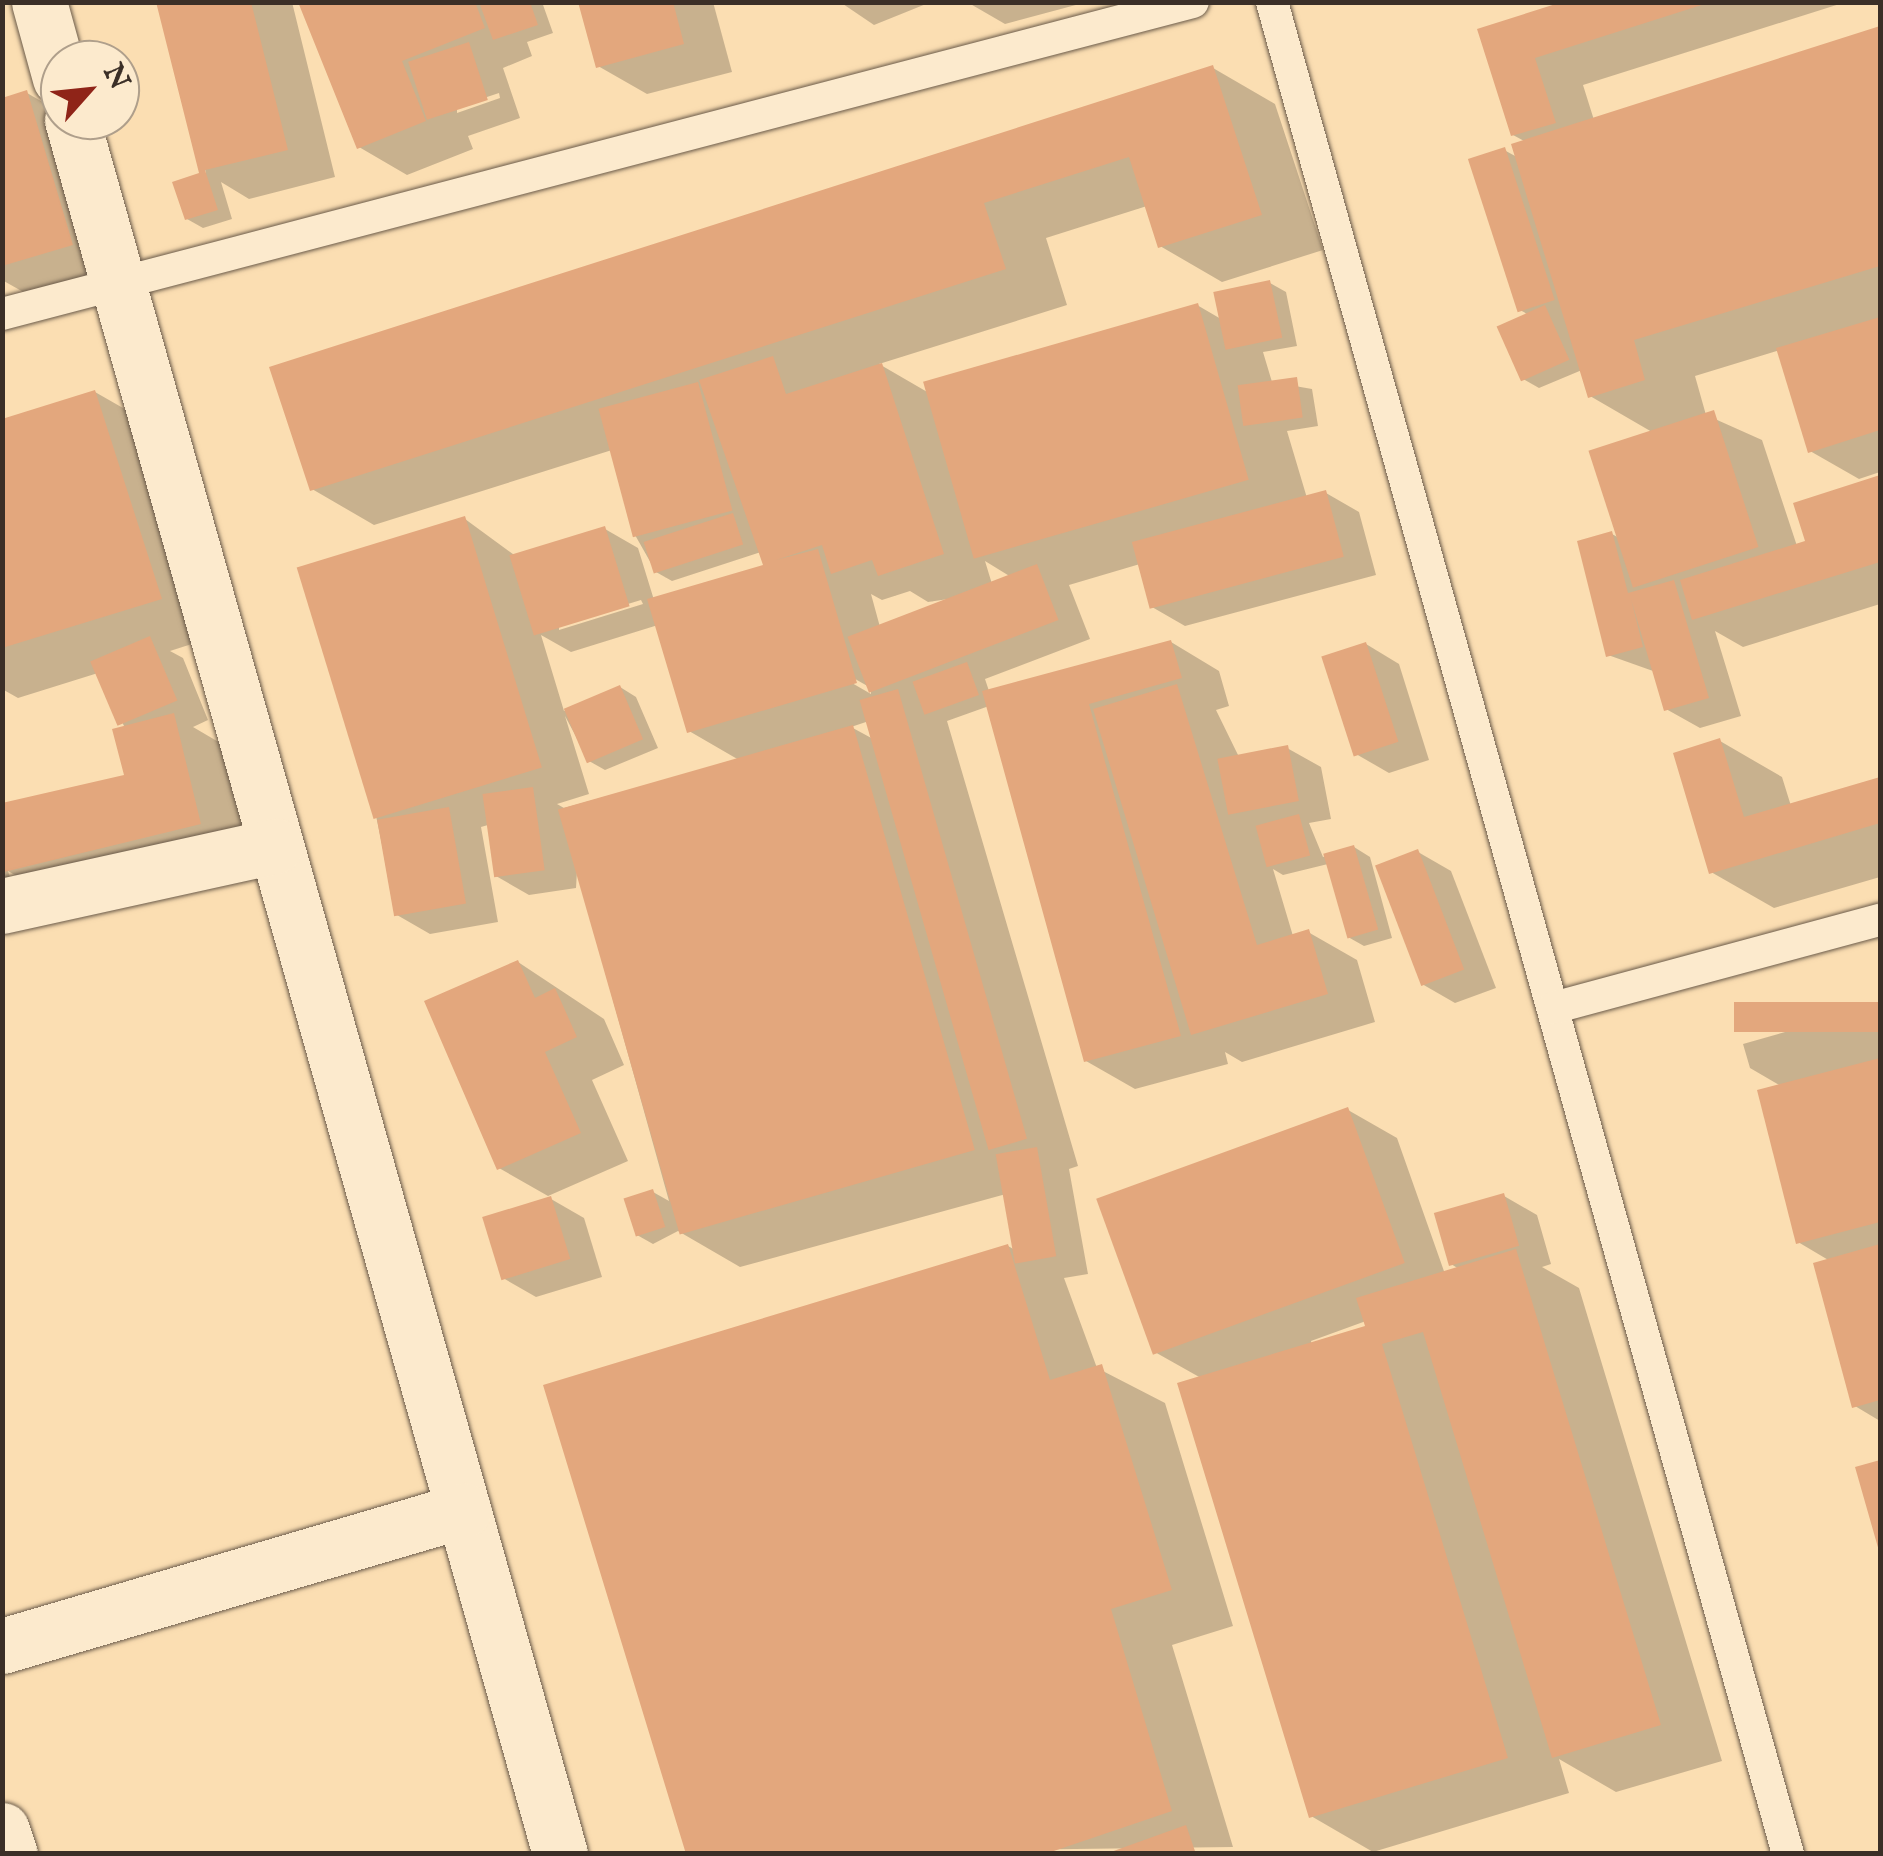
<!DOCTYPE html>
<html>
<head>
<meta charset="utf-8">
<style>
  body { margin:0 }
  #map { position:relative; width:1883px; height:1856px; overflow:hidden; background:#fbdeb2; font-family:"IM FELL English",serif }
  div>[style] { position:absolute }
  .shadow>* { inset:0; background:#0003 }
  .building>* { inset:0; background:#e3a77d; transform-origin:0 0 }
  .roads { filter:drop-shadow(0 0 2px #6b5b4a) drop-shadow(0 0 2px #6b5b4a) }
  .service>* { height:32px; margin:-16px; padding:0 16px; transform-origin:16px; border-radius:16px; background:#fceacd }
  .minor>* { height:55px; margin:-27.5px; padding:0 27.5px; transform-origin:27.5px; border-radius:27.5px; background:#fceacd }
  span { translate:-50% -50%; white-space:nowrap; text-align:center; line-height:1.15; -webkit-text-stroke:8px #fceacd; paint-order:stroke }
  .frame { position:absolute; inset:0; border:5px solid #3b2f27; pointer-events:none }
  .north { position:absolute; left:40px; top:40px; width:100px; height:100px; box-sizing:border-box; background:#fceacd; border:2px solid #af9f8b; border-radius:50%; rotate:63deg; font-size:28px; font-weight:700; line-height:40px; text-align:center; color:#3b2f27 }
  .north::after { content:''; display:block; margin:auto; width:35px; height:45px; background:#8f2418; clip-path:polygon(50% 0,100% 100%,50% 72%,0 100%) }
</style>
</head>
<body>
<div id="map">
  <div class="shadow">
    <i style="clip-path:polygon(159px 2px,292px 2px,335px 177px,249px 199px,221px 182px,232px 219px,203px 228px,187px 219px,206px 173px)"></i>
    <i style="clip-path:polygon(evenodd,301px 2px,542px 2px,553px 33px,527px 42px,532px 56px,503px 68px,520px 118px,468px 136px,473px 149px,407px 175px,359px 147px,301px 2px,499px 93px,500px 98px,457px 113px,457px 107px,499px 93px)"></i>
    <i style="clip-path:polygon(581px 2px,713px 2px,732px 72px,647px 94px,598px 66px)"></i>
    <i style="clip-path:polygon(840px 2px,931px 2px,874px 25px)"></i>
    <i style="clip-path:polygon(967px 2px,1087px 2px,1005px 24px)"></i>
    <i style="clip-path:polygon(1571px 2px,1846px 2px,1583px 85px,1594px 120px,1880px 30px,1880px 472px,1859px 479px,1810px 451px,1780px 350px,1695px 376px,1706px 415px,1762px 440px,1797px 546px,1808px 542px,1796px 504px,1880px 478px,1880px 604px,1743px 647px,1715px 631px,1741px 716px,1700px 728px,1666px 709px,1653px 671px,1608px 655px,1612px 534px,1621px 539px,1652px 432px,1590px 396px,1582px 370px,1539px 388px,1523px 379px,1529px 315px,1520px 310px,1504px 150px,1517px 157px,1526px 142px,1513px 135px,1480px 31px)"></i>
    <i style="clip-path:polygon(evenodd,1213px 68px,1275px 104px,1323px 250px,1222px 282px,1160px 246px,1147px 206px,1046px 238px,1067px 305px,879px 364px,929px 393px,1197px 305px,1221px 319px,1270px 283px,1286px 292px,1297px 346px,1263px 352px,1272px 382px,1312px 389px,1318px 426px,1287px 431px,1307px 498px,1326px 493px,1359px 512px,1376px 575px,1185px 626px,1152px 607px,1140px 564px,1069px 585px,1090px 639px,985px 679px,989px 691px,1171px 642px,1219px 671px,1229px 706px,1216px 710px,1239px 757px,1287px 748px,1321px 767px,1331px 819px,1309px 823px,1323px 857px,1354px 847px,1370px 857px,1392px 938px,1364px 946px,1348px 937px,1328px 864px,1283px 875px,1273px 869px,1293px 936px,1308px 932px,1357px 960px,1375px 1022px,1242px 1062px,1225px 1052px,1228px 1064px,1135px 1089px,1086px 1061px,989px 706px,947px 721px,1078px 1166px,1069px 1169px,1088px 1274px,1064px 1278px,1097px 1368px,1165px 1403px,1233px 1626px,1172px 1645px,1233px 1847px,688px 1854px,1008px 1246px,1017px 1251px,1006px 1194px,740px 1267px,678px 1231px,653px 1244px,637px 1235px,653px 1192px,669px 1201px,577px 871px,576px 888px,529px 895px,496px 876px,488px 825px,481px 827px,498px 922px,430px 934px,397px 915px,376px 816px,465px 519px,517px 557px,605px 529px,638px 548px,654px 600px,766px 567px,761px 552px,672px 581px,656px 572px,635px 535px,612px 450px,374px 525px,312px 489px,1213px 68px,985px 561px,1011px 577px,992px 584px,985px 561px,1213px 68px,910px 591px,928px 602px,955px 598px,880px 627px,871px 594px,882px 600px,910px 591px,1213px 68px,641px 600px,643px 604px,559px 630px,559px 625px,641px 600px,1213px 68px,658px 625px,689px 731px,739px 760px,564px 808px,557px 804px,589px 794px,565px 716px,589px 761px,605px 770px,658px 748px,636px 697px,620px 687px,564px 711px,541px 635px,571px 652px,658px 625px,1213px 68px,848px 675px,871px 688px,871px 694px,845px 679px,848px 675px,1213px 68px,869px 721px,875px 740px,851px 727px,869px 721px)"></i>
    <i style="clip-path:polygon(27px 93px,60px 112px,121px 273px,34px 298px,2px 280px,2px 100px)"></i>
    <i style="clip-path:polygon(95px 392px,158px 428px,223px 634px,170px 651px,183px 658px,208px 720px,193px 727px,222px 744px,249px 851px,55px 898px,8px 871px,26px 926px,2px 934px,2px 806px,127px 777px,125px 728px,98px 673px,18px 698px,2px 689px,2px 422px)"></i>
    <i style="clip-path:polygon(1366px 644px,1399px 664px,1429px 760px,1389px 773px,1356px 754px)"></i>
    <i style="clip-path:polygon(1720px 741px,1782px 777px,1791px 806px,1880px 779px,1880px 877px,1774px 908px,1711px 872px)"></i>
    <i style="clip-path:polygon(1418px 852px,1451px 871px,1496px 988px,1455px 1003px,1422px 984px)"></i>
    <i style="clip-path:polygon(518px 962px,604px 1019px,624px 1065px,592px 1080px,628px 1161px,548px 1196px,499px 1168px)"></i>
    <i style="clip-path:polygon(1880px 1005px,1880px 1421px,1855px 1406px,1830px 1261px,1798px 1242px,1781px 1086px,1750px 1068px,1743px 1044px)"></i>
    <i style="clip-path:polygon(evenodd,1348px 1110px,1397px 1138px,1445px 1274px,1459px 1269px,1451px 1264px,1504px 1196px,1537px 1215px,1551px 1264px,1542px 1267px,1579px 1288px,1722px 1761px,1616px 1792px,1559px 1759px,1569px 1793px,1373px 1852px,1311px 1816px,1201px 1378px,1153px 1351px,1348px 1110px,1366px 1321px,1368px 1328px,1312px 1345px,1311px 1341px,1366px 1321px)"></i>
    <i style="clip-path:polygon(551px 1199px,584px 1218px,602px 1277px,536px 1297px,503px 1278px)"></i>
  </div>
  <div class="building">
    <i style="clip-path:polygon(156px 2px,251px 2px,288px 150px,205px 170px,218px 210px,185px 220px,172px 182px,199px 173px)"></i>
    <i style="clip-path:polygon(298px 2px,475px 2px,485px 28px,402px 61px,426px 121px,357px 149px)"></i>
    <i style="clip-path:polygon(479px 2px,530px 2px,538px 25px,493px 40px)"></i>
    <i style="clip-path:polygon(578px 2px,673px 2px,684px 44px,596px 68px)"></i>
    <i style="clip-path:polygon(1562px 2px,1708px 2px,1708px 3px,1535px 58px,1556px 123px,1511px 136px,1477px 29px)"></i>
    <i style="clip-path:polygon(1880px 26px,1880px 266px,1634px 340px,1645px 380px,1588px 398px,1511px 144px)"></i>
    <i style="left:469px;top:42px;width:61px;height:64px;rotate:72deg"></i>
    <i style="clip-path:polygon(1213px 65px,1262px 215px,1158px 248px,1129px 157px,984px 203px,1006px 269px,310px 491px,269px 367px)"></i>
    <i style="clip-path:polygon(27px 90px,73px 245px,2px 266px,2px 98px)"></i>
    <i style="left:1505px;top:147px;width:161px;height:39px;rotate:72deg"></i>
    <i style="left:1270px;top:280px;width:59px;height:58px;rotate:78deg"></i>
    <i style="left:1198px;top:303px;width:184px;height:286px;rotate:74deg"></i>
    <i style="left:1545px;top:305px;width:60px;height:53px;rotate:66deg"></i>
    <i style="clip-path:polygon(1880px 317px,1880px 430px,1808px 453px,1776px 348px)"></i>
    <i style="clip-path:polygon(773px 356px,786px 394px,882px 363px,944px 554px,878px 576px,872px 560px,831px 574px,822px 545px,776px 560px,818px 549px,857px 683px,687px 733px,647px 599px,763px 565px,699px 380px)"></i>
    <i style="left:1297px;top:377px;width:41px;height:60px;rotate:82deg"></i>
    <i style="left:698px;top:382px;width:133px;height:103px;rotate:75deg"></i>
    <i style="clip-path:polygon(95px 390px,162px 599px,2px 648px,2px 419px)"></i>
    <i style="left:1714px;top:410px;width:144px;height:132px;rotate:72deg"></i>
    <i style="clip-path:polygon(1880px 475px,1880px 562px,1692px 620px,1680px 580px,1805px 541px,1793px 503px)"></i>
    <i style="left:1326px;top:490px;width:69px;height:201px;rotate:75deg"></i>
    <i style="left:733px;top:513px;width:33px;height:94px;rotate:72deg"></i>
    <i style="left:465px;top:516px;width:263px;height:176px;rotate:73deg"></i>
    <i style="left:605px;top:526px;width:84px;height:100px;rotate:73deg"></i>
    <i style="clip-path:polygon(1612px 531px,1628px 593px,1674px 580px,1709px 698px,1664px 711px,1631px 599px,1643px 647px,1606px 657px,1577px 541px)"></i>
    <i style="left:1037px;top:564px;width:60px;height:203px;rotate:69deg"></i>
    <i style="left:150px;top:636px;width:70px;height:65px;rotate:67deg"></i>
    <i style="clip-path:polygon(1171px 640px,1182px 678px,1089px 704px,1181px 1036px,1084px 1062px,982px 691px)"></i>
    <i style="left:1366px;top:642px;width:105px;height:47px;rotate:72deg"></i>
    <i style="left:967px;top:662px;width:35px;height:58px;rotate:70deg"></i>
    <i style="clip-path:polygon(1177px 684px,1257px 945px,1309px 929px,1328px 994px,1191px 1035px,1093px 709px)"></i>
    <i style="left:620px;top:685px;width:59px;height:61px;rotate:67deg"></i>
    <i style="left:898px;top:689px;width:468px;height:40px;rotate:74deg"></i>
    <i style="clip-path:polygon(174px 713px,201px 824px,4px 872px,2px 803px,124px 775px,112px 729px)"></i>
    <i style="left:853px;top:725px;width:442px;height:307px;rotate:74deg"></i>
    <i style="clip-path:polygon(1720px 738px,1744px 817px,1880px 777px,1880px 823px,1709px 874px,1673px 753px)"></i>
    <i style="left:1288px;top:745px;width:57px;height:72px;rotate:79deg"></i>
    <i style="left:533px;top:787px;width:84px;height:51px;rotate:82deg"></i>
    <i style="left:449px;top:807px;width:98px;height:73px;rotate:80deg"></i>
    <i style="left:1299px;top:814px;width:43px;height:45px;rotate:75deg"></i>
    <i style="left:1354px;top:845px;width:88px;height:32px;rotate:74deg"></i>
    <i style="left:1418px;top:849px;width:129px;height:46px;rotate:69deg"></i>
    <i style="clip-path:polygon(518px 960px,535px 998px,555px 988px,577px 1037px,545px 1052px,581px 1133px,497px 1170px,424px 1001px)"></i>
    <i style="left:1880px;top:1002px;width:30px;height:146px;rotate:90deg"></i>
    <i style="clip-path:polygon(1880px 1058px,1880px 1222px,1796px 1244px,1757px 1090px)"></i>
    <i style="left:1348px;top:1107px;width:166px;height:268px;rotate:70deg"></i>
    <i style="left:1037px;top:1147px;width:111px;height:42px;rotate:80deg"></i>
    <i style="left:653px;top:1189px;width:40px;height:31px;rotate:72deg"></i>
    <i style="left:1504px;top:1193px;width:55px;height:73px;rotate:74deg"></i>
    <i style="left:551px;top:1196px;width:66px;height:72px;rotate:73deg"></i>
    <i style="clip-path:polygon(1008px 1244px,1050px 1380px,1102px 1364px,1172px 1590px,1111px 1609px,1172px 1811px,1045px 1854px,686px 1854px,543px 1385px)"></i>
    <i style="clip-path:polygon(1880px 1244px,1880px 1400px,1852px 1408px,1813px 1263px)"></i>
    <i style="clip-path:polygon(1516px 1249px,1661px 1725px,1552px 1758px,1423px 1332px,1382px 1344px,1508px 1758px,1309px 1818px,1177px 1383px,1365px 1326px,1356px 1298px)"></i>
    <i style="clip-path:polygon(1880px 1460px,1880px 1551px,1879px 1551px,1855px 1467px)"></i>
    <i style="clip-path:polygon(1186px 1825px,1196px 1854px,1108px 1854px,1108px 1853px)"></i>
  </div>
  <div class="roads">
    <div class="service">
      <i style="left:1272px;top:2px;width:1923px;rotate:74.43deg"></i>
      <i style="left:2px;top:314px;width:1231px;rotate:-14.68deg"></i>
      <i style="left:1553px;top:1008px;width:339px;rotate:-15.1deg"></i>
    </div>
    <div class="minor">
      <i style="left:39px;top:2px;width:79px;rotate:74.6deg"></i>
      <i style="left:72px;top:120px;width:1801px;rotate:74.28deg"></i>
      <i style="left:2px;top:906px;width:280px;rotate:-12.4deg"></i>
      <i style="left:2px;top:1646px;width:481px;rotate:-16.4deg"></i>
      <i style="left:2px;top:1830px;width:25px;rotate:72deg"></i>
    </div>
  </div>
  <div class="frame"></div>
  <div class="north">N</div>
</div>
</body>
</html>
